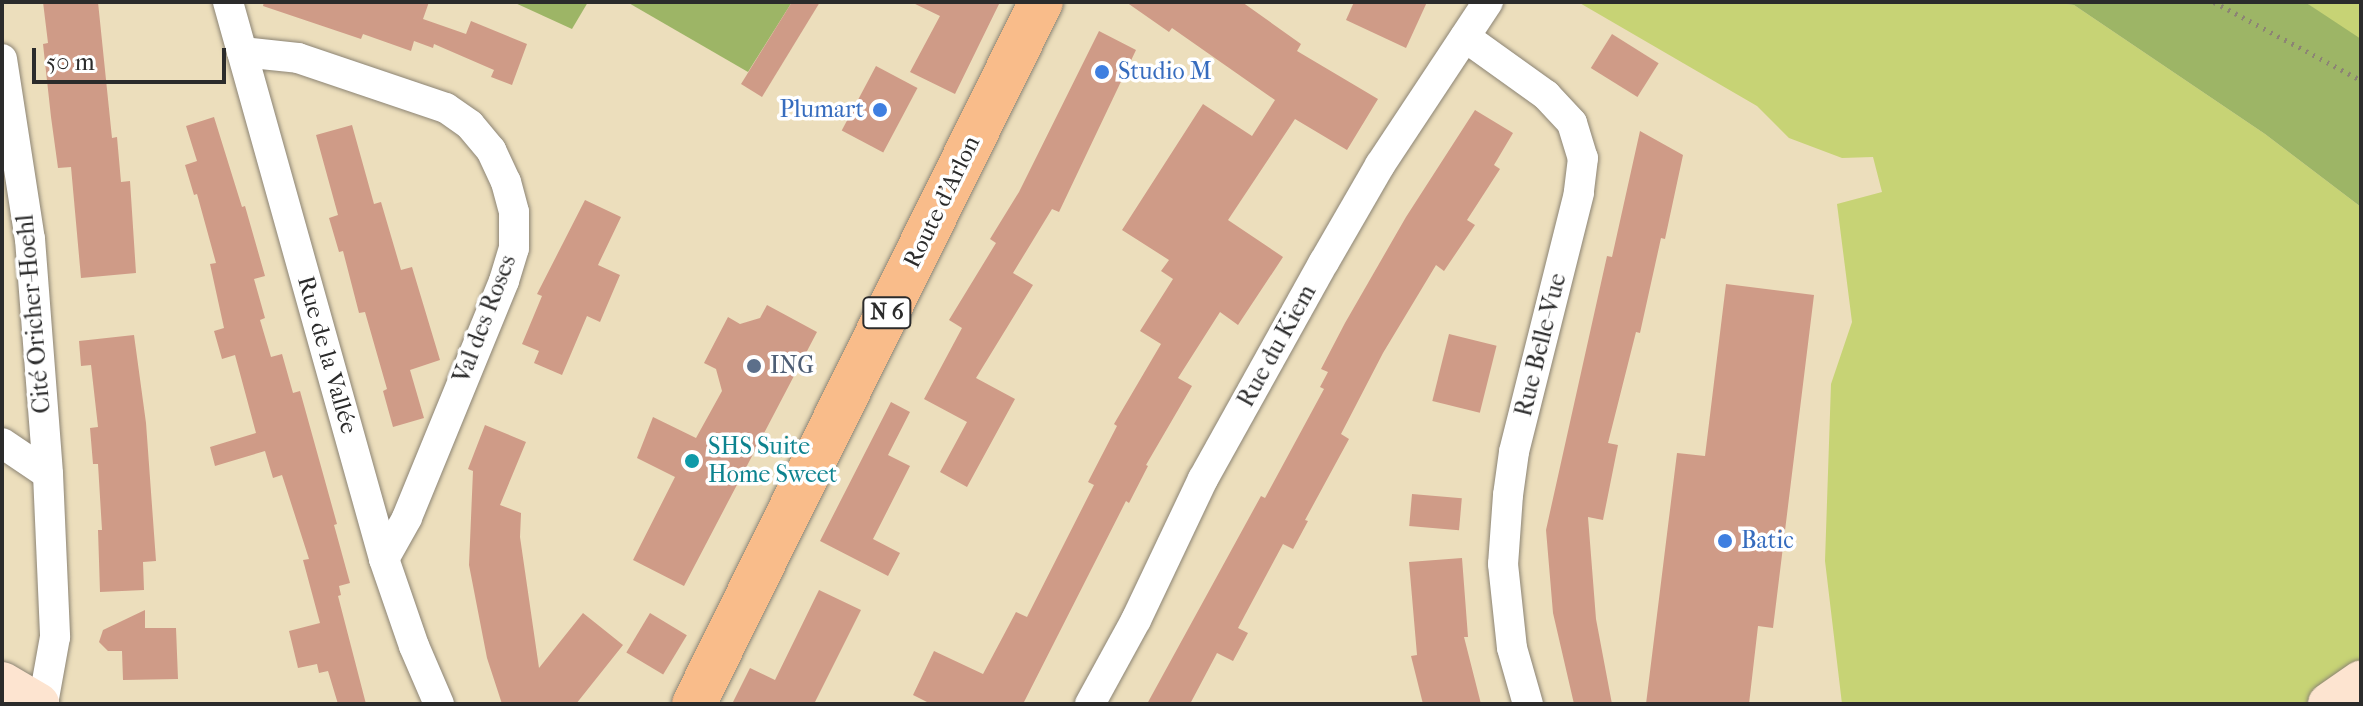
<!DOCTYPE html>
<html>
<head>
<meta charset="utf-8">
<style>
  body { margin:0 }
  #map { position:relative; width:2363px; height:706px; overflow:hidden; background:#ecdebc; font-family:"IM FELL French Canon",serif }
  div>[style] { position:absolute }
  .green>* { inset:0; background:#c7d375 }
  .forest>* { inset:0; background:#9db566 }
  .building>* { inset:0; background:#cf9b87; transform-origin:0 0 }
  .path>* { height:5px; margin-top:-2.5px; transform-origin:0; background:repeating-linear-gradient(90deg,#8c8474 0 2px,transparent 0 8px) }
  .roads { filter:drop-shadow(0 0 2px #8c8474) drop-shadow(0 0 2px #8c8474) }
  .street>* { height:30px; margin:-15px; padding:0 15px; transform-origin:15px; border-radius:15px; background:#fff }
  .secondary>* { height:42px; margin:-21px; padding:0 21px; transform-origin:21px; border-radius:21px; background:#fde4d0 }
  .primary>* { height:44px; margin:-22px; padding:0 22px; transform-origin:22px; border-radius:22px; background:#f9bc8a }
  .dots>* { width:22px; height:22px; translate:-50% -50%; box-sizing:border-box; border:4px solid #fff; border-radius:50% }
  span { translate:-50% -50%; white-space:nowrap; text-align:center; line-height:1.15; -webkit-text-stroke:7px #fff; paint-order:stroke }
  .shield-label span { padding:2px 6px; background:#fff; border:2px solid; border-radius:6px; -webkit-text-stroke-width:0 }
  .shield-label { font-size:22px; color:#2b2b2b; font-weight:700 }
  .shop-label { font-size:24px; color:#366cbe }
  .left { translate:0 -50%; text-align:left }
  .right { translate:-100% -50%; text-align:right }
  .street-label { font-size:24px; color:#2b2b2b }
  .service-label { font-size:24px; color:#4e5e75 }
  .culture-label { font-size:24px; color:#0d838f }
  .frame { position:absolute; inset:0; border:4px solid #2b2b2b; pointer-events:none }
  .scale { position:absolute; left:32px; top:48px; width:194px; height:36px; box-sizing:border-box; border:4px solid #2b2b2b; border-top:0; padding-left:10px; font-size:24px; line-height:28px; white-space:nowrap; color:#2b2b2b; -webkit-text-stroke:6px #fff; paint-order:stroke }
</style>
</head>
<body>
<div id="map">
  <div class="green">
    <i style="clip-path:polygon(1578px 2px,2051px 2px,2074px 5px,2265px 134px,2361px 207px,2361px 666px,2304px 704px,1842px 704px,1825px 561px,1831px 384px,1852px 322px,1837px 204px,1882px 192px,1873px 157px,1842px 158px,1789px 138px,1757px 106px)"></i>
    <i style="clip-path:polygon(2305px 2px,2361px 2px,2361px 39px,2357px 39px)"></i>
  </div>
  <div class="forest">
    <i style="clip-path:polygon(513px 2px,588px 2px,572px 29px)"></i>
    <i style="clip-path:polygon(627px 2px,792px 2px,748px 72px)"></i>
    <i style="clip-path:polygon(2051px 2px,2305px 2px,2361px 39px,2361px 207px,2265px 134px,2074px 5px)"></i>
  </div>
  <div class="building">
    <i style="clip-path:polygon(43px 2px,98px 2px,112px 138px,117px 137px,121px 182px,130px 181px,136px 273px,81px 278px,71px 167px,58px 168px,51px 117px,43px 44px,48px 43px)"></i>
    <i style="clip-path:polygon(264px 2px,429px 2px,423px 19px,466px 34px,471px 21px,527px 44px,512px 85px,491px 77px,494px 70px,434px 44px,433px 48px,414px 41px,411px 51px,363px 34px,361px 39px,263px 6px)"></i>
    <i style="clip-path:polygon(792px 2px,820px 2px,762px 97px,741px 84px)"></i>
    <i style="clip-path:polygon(911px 2px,1000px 2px,955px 94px,910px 72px,940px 16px)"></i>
    <i style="clip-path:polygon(1126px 2px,1242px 2px,1301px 44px,1297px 51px,1378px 99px,1347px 150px,1295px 119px,1228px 220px,1283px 257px,1238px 325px,1220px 312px,1178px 378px,1192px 386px,1146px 465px,1148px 466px,1129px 503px,1126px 501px,1023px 704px,931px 704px,913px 695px,934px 651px,983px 674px,1016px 612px,1027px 617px,1094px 485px,1088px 482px,1117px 426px,1114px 424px,1161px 344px,1140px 331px,1173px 279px,1161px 271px,1169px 260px,1122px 230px,1203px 104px,1252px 136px,1275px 100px,1172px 28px,1169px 32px)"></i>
    <i style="clip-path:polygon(1354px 2px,1427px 2px,1406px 48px,1346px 20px)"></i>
    <i style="clip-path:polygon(1099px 31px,1136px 50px,1059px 212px,1052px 209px,1013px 273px,1033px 285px,976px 378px,1015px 399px,967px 487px,940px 472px,967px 422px,924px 399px,962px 328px,949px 320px,996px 243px,990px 239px,1019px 192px)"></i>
    <i style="left:1612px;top:34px;width:55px;height:40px;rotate:32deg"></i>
    <i style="left:876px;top:66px;width:47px;height:73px;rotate:28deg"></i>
    <i style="clip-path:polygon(1475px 110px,1513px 133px,1494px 165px,1500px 169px,1467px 220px,1475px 225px,1444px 271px,1436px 265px,1383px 353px,1341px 434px,1349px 439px,1305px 520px,1308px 521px,1293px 549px,1283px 544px,1238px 628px,1248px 633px,1233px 661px,1217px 653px,1190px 704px,1147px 704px,1261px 496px,1265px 498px,1324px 389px,1320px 387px,1328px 372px,1321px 369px,1345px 323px,1406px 217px)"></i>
    <i style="clip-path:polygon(214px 117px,242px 207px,245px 206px,265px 276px,254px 279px,265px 318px,260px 320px,271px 357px,282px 354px,293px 393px,300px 391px,337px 524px,334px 525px,350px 583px,339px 586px,341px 595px,338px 596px,366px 704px,338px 704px,328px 671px,319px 673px,317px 664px,298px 668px,289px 631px,320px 623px,303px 560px,309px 559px,282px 475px,273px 478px,265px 451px,215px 466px,210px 447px,256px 433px,235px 355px,222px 359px,214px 331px,224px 328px,210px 264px,216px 263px,197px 194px,194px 195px,185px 165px,197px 161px,186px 126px)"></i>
    <i style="clip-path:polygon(352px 125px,374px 204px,381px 202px,401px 270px,412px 267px,440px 360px,410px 370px,424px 418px,393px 427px,383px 391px,387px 389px,365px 312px,359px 313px,343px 251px,339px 252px,329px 218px,338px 215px,316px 135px)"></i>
    <i style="clip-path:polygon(1640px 131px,1683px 155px,1665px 239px,1661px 238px,1640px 333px,1636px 332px,1608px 443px,1618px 445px,1603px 520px,1588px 517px,1596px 619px,1612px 704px,1574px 704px,1553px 613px,1546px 530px,1607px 256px,1612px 257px)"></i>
    <i style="clip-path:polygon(585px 200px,621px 217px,598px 265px,620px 275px,600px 322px,587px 316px,562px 375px,534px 363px,539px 351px,522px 344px,542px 296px,537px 294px)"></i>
    <i style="clip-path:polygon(1726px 284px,1814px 295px,1773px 628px,1758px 626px,1749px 704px,1646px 704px,1677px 453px,1705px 456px)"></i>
    <i style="clip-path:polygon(767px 305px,817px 332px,684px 586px,633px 560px,675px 477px,637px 458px,653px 417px,696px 438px,722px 391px,716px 369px,704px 363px,728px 317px,740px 324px,760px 318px)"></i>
    <i style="left:1449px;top:334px;width:49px;height:69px;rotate:14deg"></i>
    <i style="clip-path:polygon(134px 335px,146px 423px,156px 561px,143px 562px,144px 590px,100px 592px,98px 530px,102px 530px,98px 464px,93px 464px,90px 428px,98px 427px,91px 365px,81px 366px,79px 341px)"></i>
    <i style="clip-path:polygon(891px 402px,910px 412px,888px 455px,910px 466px,873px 539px,900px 553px,888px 576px,820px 541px)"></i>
    <i style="clip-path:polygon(485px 425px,526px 442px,500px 505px,521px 513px,520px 537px,539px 668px,583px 613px,623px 645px,576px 704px,502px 704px,487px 658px,469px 565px,473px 471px,468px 469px)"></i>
    <i style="left:1412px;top:494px;width:50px;height:32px;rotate:5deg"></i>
    <i style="clip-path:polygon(1462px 558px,1468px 637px,1464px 637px,1481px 704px,1423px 704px,1411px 656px,1417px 655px,1409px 562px)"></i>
    <i style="clip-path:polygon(819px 590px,861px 610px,814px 704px,732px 704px,750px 668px,775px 680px)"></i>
    <i style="clip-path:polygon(145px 610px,145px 628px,176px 628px,178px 679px,123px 680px,122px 651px,108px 651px,99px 642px,103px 630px)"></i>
    <i style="left:650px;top:613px;width:43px;height:46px;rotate:31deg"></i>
  </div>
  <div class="path">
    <i style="left:2214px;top:2px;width:166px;rotate:28deg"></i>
  </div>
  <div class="roads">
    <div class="street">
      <i style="left:228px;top:2px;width:578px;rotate:74.35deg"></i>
      <i style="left:384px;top:559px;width:92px;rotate:71deg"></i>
      <i style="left:414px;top:646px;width:63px;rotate:66.7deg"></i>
      <i style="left:1465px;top:37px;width:100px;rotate:35.6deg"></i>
      <i style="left:1546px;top:95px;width:38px;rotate:47deg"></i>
      <i style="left:1572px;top:123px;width:37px;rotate:73deg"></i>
      <i style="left:1583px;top:158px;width:35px;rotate:97deg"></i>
      <i style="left:1579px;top:193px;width:267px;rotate:104.1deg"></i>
      <i style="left:1514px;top:452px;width:43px;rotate:97.9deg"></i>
      <i style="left:1508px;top:495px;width:69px;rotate:94.1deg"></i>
      <i style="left:1503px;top:564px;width:84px;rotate:83.9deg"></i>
      <i style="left:1512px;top:648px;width:58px;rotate:74.1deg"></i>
      <i style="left:242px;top:52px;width:56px;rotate:6.1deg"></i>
      <i style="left:298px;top:58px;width:156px;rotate:18.7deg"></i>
      <i style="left:446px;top:108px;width:29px;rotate:35deg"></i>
      <i style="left:470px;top:125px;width:33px;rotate:50deg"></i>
      <i style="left:491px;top:150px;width:35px;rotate:65deg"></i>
      <i style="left:506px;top:182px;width:31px;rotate:75deg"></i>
      <i style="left:514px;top:212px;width:36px;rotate:90deg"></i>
      <i style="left:514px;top:248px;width:34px;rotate:107deg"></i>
      <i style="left:504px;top:281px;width:256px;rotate:112.3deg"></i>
      <i style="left:407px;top:518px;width:47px;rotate:119.3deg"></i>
      <i style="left:2px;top:59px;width:182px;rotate:81.2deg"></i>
      <i style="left:30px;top:239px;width:236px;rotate:85.6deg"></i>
      <i style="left:48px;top:474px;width:163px;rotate:87.5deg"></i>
      <i style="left:55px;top:637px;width:68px;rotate:100.2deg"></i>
      <i style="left:2px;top:443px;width:55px;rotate:34deg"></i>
      <i style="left:1090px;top:704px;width:96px;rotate:-61.3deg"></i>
      <i style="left:1136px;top:620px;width:156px;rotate:-64.6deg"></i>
      <i style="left:1203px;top:479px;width:248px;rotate:-60.9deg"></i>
      <i style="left:1324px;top:262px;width:112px;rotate:-60deg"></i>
      <i style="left:1380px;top:165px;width:196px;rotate:-56.5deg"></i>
    </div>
    <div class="secondary">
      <i style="left:2px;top:683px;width:42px;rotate:30.3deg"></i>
      <i style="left:2329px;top:704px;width:39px;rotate:-35deg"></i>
    </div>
    <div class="primary">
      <i style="left:694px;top:704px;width:783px;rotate:-63.7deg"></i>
    </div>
  </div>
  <div class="dots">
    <i style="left:1102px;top:72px;background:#3f7fe0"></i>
    <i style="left:880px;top:110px;background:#3f7fe0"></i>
    <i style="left:754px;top:366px;background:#5c6f8a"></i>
    <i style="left:692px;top:461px;background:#0f9aa8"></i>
    <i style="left:1725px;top:541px;background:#3f7fe0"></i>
  </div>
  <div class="shield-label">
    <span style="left:887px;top:313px">N 6</span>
  </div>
  <div class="shop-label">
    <span class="left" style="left:1118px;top:72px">Studio M</span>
    <span class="right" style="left:864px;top:110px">Plumart</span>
    <span class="left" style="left:1741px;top:541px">Batic</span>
  </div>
  <div class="street-label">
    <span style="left:942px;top:202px;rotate:-64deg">Route d'Arlon</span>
    <span style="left:34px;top:314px;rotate:-95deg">Cité Oricher-Hoehl</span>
    <span style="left:485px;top:319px;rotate:-69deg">Val des Roses</span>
    <span style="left:1541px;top:345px;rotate:-76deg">Rue Belle-Vue</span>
    <span style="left:1277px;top:346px;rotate:-61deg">Rue du Kiem</span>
    <span style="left:327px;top:355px;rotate:74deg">Rue de la Vallée</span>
  </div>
  <div class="service-label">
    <span class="left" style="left:770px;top:366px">ING</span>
  </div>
  <div class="culture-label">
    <span class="left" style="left:708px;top:461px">SHS Suite<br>Home Sweet</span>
  </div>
  <div class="frame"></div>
  <div class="scale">50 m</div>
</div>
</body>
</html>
